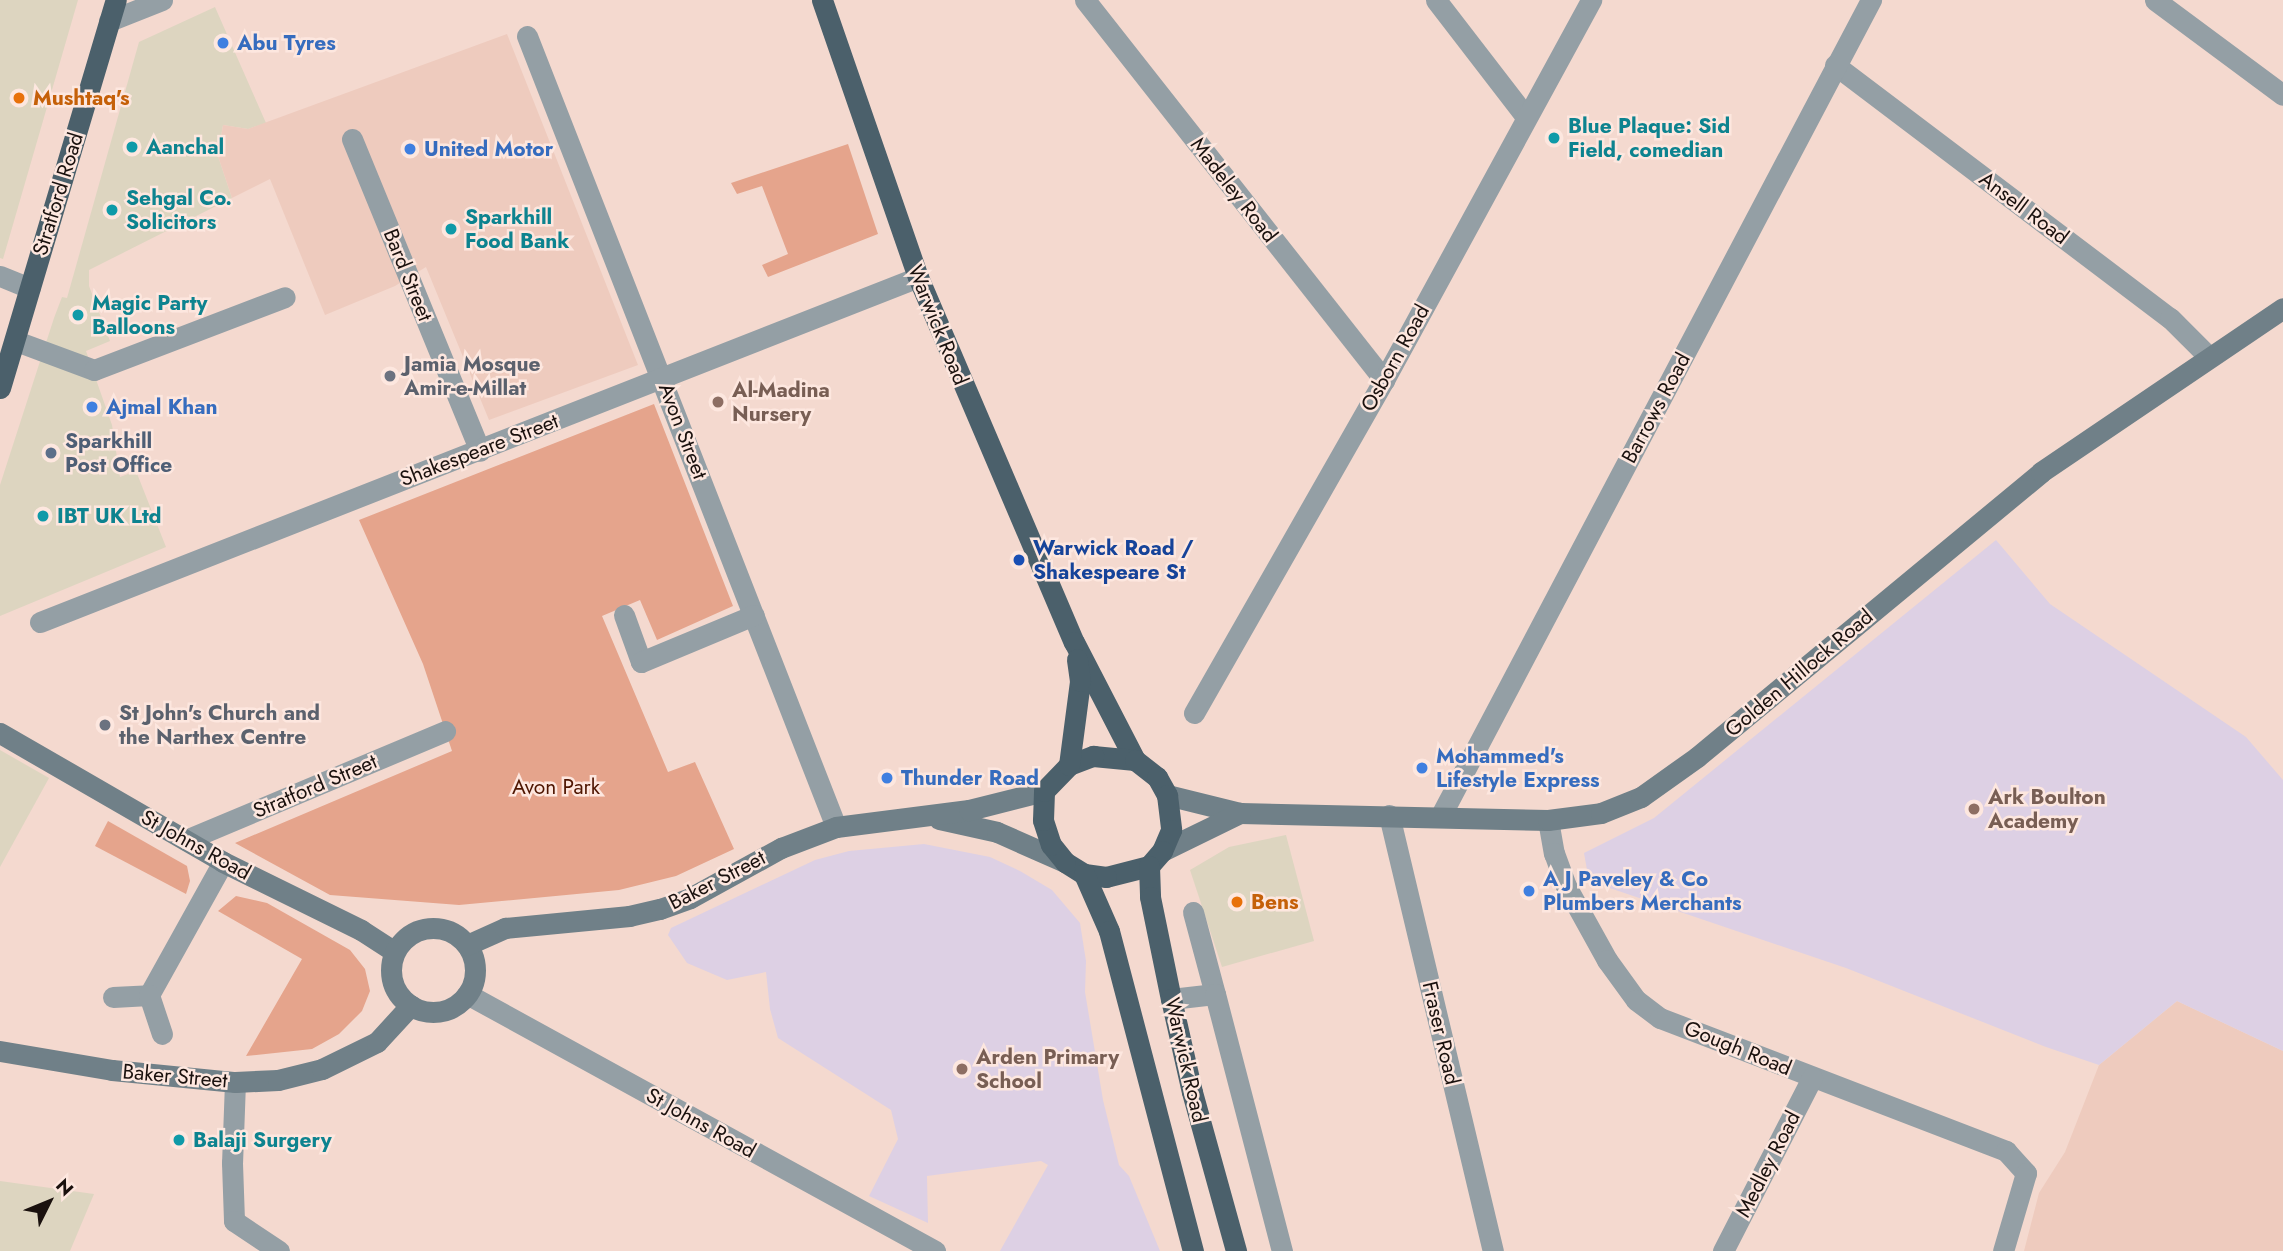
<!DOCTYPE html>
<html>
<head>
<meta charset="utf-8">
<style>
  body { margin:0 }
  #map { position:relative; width:2283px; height:1251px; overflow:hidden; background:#f4d9cf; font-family:Jost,sans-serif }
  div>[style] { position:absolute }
  .commercial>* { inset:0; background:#ddd5c0 }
  .built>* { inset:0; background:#eecbbe }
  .education>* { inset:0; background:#ddd0e4 }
  .green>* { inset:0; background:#e5a48c }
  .minor>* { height:21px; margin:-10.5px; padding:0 10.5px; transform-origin:10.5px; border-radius:10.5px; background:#949fa5 }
  .secondary>* { height:21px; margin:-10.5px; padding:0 10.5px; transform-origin:10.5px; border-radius:10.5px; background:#708088 }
  .secondary>.ring { margin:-10.5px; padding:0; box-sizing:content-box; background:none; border:21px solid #708088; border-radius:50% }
  .trunk>* { height:21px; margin:-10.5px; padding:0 10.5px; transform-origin:10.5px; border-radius:10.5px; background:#4b606b }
  .dots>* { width:19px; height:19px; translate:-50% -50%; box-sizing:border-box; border:4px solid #fde7df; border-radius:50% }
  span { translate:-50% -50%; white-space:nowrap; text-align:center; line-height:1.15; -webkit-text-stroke:5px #fde7df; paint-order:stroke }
  .shop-label { font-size:21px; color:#366cbe; font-weight:700 }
  .left { translate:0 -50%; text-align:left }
  .food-label { font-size:21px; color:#c56008; font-weight:700 }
  .culture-label { font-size:21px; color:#0d838f; font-weight:700 }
  .street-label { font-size:21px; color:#1a110e }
  .worship-label { font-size:21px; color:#5b616d; font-weight:700 }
  .education-label { font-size:21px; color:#785e54; font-weight:700 }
  .service-label { font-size:21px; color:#4e5e75; font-weight:700 }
  .transit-label { font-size:21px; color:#164399; font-weight:700 }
  .park-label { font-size:21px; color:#4e1500 }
  .north { position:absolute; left:14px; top:1167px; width:70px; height:70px; -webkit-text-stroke:5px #fde7df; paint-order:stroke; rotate:47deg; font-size:19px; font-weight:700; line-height:28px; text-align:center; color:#1a110e }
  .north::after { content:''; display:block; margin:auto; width:24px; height:32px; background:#1a110e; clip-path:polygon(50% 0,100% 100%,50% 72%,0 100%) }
</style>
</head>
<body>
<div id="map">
  <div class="commercial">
    <i style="clip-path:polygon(0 0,78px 0,3px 259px,0 258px)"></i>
    <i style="clip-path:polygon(215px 7px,266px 123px,248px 129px,223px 125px,218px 156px,232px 198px,89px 270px,89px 286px,110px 341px,86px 351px,112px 425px,120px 477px,136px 471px,166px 547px,0 616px,0 485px,54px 318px,62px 297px,67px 298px,139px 42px)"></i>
    <i style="clip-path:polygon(0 750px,49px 778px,0 867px)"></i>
    <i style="clip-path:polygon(1286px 835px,1314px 941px,1222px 967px,1190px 870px,1229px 847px)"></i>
    <i style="clip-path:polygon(0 1181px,94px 1194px,70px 1251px,0 1251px)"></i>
  </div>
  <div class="built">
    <i style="clip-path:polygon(507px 34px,638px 365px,489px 420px,426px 267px,395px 286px,325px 315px,270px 179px,232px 198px,218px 156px,223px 125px,248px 129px)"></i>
    <i style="clip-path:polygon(2177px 1001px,2283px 1051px,2283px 1251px,2024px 1251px,2039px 1193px,2065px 1152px,2099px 1065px)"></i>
  </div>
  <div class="education">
    <i style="clip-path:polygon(1996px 540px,2050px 604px,2246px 737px,2283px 780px,2283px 1051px,2177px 1001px,2099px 1065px,2046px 1047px,1846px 968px,1589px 881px,1584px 853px,1654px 818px)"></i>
    <i style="clip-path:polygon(924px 844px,990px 857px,1020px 871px,1052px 890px,1080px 923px,1086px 961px,1085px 992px,1103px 1100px,1119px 1165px,1129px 1176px,1160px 1251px,1000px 1251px,1048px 1165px,1041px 1161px,927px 1176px,928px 1223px,869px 1196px,898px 1139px,891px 1110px,778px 1038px,770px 1009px,766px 972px,727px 980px,687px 963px,668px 935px,671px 928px,815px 860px,849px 851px)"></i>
  </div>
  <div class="green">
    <i style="clip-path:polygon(848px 144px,878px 234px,768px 277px,762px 265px,788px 254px,762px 186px,737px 194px,731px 183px)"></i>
    <i style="clip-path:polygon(654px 404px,733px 606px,657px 640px,640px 600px,602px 616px,668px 772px,695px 762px,734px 849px,676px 876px,619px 890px,459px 905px,330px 895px,235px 843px,452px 751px,423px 664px,359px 520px)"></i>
    <i style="clip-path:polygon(108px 821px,187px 866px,190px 881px,186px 894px,95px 846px)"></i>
    <i style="clip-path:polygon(236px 896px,267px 903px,350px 950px,365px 969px,370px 991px,362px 1011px,339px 1034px,312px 1049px,246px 1056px,302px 959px,218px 911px)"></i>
  </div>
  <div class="minor">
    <i style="left:1085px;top:0;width:484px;rotate:51.8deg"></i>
    <i style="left:1436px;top:0;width:148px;rotate:52.4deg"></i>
    <i style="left:2155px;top:0;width:159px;rotate:36.6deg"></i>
    <i style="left:109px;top:21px;width:57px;rotate:-21.6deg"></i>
    <i style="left:527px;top:36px;width:849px;rotate:68.66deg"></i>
    <i style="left:1835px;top:65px;width:420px;rotate:37.1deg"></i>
    <i style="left:2170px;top:318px;width:54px;rotate:45deg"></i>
    <i style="left:352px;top:139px;width:337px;rotate:67.7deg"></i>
    <i style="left:0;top:276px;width:32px;rotate:22deg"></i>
    <i style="left:16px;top:341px;width:83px;rotate:20.4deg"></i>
    <i style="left:94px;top:370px;width:204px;rotate:-20.9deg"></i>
    <i style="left:624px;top:615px;width:50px;rotate:70.1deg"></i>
    <i style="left:641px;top:662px;width:122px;rotate:-22.6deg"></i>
    <i style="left:40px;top:622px;width:943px;rotate:-21.45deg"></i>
    <i style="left:1194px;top:713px;width:383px;rotate:-60.3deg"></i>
    <i style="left:1384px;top:380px;width:433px;rotate:-61.4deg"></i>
    <i style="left:1389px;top:815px;width:448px;rotate:76.6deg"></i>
    <i style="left:1440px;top:817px;width:924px;rotate:-62.19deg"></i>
    <i style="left:1548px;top:820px;width:34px;rotate:80deg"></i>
    <i style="left:1554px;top:853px;width:35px;rotate:70deg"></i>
    <i style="left:1566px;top:886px;width:85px;rotate:61deg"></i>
    <i style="left:1607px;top:960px;width:49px;rotate:54.1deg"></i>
    <i style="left:1636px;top:1000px;width:30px;rotate:37deg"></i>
    <i style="left:1660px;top:1018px;width:371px;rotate:21deg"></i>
    <i style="left:2006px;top:1151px;width:30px;rotate:48deg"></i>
    <i style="left:2026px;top:1173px;width:81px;rotate:106.4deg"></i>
    <i style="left:186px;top:840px;width:281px;rotate:-22.8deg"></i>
    <i style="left:1193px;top:912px;width:85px;rotate:75deg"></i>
    <i style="left:467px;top:994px;width:534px;rotate:28.77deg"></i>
    <i style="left:149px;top:995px;width:152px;rotate:-60.9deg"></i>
    <i style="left:113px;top:997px;width:36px;rotate:-3deg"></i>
    <i style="left:149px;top:995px;width:41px;rotate:71.6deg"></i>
    <i style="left:1171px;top:999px;width:44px;rotate:-6.5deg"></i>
    <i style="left:1215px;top:994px;width:266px;rotate:75.4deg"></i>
    <i style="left:235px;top:1082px;width:81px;rotate:92.1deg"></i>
    <i style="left:232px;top:1163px;width:58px;rotate:88deg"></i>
    <i style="left:234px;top:1221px;width:54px;rotate:33.7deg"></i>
    <i style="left:1723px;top:1251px;width:195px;rotate:-62.8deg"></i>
  </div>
  <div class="secondary">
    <i style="left:0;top:733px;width:258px;rotate:30deg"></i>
    <i style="left:223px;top:862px;width:154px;rotate:26.2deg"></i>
    <i style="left:361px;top:930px;width:40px;rotate:32.9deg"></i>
    <i style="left:1167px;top:795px;width:75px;rotate:13.9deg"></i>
    <i style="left:1240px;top:813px;width:308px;rotate:1.3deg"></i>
    <i style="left:1548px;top:820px;width:53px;rotate:-7.5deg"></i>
    <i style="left:1601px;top:813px;width:43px;rotate:-21.8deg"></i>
    <i style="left:1641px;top:797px;width:69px;rotate:-35.5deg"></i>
    <i style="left:1697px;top:757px;width:447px;rotate:-39.6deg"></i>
    <i style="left:2041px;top:472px;width:292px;rotate:-34.1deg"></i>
    <i style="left:939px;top:819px;width:59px;rotate:12.6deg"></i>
    <i style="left:997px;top:832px;width:74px;rotate:23.8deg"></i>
    <i style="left:1162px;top:851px;width:87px;rotate:-26deg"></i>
    <i class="ring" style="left:391px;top:928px;width:63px;height:63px"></i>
    <i style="left:467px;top:945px;width:42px;rotate:-24.1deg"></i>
    <i style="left:505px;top:928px;width:125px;rotate:-5.5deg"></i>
    <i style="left:629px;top:916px;width:32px;rotate:-13deg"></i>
    <i style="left:660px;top:909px;width:32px;rotate:-20deg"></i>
    <i style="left:690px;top:898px;width:104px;rotate:-28.8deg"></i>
    <i style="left:781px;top:848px;width:59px;rotate:-20.9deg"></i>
    <i style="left:836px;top:827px;width:134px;rotate:-7.3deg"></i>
    <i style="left:969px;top:810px;width:77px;rotate:-14.2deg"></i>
    <i style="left:0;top:1051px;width:114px;rotate:9.6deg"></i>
    <i style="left:112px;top:1070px;width:124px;rotate:5.6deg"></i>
    <i style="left:235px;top:1082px;width:43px;rotate:-2.7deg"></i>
    <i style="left:278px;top:1080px;width:45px;rotate:-14deg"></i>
    <i style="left:322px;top:1069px;width:61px;rotate:-26.1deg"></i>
    <i style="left:377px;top:1042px;width:50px;rotate:-47.4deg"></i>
  </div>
  <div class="trunk">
    <i style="left:822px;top:0;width:293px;rotate:70.9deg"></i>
    <i style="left:918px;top:277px;width:397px;rotate:66.9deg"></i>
    <i style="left:1074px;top:642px;width:133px;rotate:62.7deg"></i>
    <i style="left:0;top:388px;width:405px;rotate:-73.4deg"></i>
    <i style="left:1093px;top:756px;width:42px;rotate:5.4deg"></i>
    <i style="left:1135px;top:760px;width:28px;rotate:38deg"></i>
    <i style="left:1157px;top:777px;width:21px;rotate:61deg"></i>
    <i style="left:1167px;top:795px;width:35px;rotate:83deg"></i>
    <i style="left:1171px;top:830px;width:23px;rotate:113deg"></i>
    <i style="left:1162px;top:851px;width:20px;rotate:131deg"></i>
    <i style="left:1149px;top:866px;width:44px;rotate:165.7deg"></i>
    <i style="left:1106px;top:877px;width:22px;rotate:-172deg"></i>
    <i style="left:1084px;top:874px;width:22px;rotate:-148deg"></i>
    <i style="left:1065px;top:862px;width:22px;rotate:-129deg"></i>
    <i style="left:1051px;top:845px;width:26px;rotate:-108deg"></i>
    <i style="left:1043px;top:820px;width:29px;rotate:-88deg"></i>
    <i style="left:1044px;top:791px;width:36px;rotate:-46deg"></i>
    <i style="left:1069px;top:765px;width:26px;rotate:-21deg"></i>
    <i style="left:1069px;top:765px;width:85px;rotate:-82.5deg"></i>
    <i style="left:1080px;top:681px;width:22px;rotate:-98deg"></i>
    <i style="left:1149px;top:866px;width:31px;rotate:88deg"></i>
    <i style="left:1150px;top:897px;width:104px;rotate:78.4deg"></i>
    <i style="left:1171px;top:999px;width:95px;rotate:77.3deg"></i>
    <i style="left:1192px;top:1092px;width:165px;rotate:74.5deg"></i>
    <i style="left:1084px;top:874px;width:62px;rotate:66.3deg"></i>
    <i style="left:1109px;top:931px;width:331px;rotate:75.3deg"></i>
  </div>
  <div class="dots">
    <i style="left:223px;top:43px;background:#3f7fe0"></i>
    <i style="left:19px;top:98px;background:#e8710a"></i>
    <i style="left:1554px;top:138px;background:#0f9aa8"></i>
    <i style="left:132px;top:147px;background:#0f9aa8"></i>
    <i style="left:410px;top:149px;background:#3f7fe0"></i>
    <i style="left:112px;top:210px;background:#0f9aa8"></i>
    <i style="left:451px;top:229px;background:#0f9aa8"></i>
    <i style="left:78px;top:315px;background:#0f9aa8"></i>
    <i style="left:390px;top:376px;background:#6b7280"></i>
    <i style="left:718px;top:402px;background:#8d6e63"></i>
    <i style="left:92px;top:407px;background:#3f7fe0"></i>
    <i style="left:51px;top:453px;background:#5c6f8a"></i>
    <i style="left:43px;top:516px;background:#0f9aa8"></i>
    <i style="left:1019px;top:560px;background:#1a4fb4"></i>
    <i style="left:105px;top:725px;background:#6b7280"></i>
    <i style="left:1422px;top:768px;background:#3f7fe0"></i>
    <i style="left:887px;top:778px;background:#3f7fe0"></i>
    <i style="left:1974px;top:809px;background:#8d6e63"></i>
    <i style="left:1529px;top:891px;background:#3f7fe0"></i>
    <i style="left:1237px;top:902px;background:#e8710a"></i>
    <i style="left:962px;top:1069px;background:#8d6e63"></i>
    <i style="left:179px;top:1140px;background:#0f9aa8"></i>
  </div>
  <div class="shop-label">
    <span class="left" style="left:237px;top:43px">Abu Tyres</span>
    <span class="left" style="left:424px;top:149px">United Motor</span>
    <span class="left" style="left:106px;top:407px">Ajmal Khan</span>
    <span class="left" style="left:1436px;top:768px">Mohammed's<br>Lifestyle Express</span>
    <span class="left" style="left:901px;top:778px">Thunder Road</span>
    <span class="left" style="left:1543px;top:891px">A J Paveley &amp; Co<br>Plumbers Merchants</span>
  </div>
  <div class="food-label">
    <span class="left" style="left:33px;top:98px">Mushtaq's</span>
    <span class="left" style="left:1251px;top:902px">Bens</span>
  </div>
  <div class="culture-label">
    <span class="left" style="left:1568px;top:138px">Blue Plaque: Sid<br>Field, comedian</span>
    <span class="left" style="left:146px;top:147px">Aanchal</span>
    <span class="left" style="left:126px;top:210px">Sehgal Co.<br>Solicitors</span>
    <span class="left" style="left:465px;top:229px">Sparkhill<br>Food Bank</span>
    <span class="left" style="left:92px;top:315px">Magic Party<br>Balloons</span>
    <span class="left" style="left:57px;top:516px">IBT UK Ltd</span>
    <span class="left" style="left:193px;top:1140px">Balaji Surgery</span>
  </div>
  <div class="street-label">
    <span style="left:1234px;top:190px;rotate:52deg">Madeley Road</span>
    <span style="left:58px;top:194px;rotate:-73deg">Stratford Road</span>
    <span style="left:2024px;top:208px;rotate:37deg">Ansell Road</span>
    <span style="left:408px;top:275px;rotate:68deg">Bard Street</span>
    <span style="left:938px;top:325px;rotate:68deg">Warwick Road</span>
    <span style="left:1395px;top:358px;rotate:-61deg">Osborn Road</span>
    <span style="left:1656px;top:408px;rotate:-62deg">Barrows Road</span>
    <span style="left:683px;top:431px;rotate:69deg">Avon Street</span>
    <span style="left:479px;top:450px;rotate:-21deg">Shakespeare Street</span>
    <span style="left:1799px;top:673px;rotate:-40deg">Golden Hillock Road</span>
    <span style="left:315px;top:786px;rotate:-23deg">Stratford Street</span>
    <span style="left:196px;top:845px;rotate:29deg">St Johns Road</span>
    <span style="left:717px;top:880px;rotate:-27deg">Baker Street</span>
    <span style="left:1441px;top:1033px;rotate:77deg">Fraser Road</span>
    <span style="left:1738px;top:1048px;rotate:22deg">Gough Road</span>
    <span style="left:1186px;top:1060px;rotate:77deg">Warwick Road</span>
    <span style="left:175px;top:1076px;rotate:5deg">Baker Street</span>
    <span style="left:701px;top:1123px;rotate:29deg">St Johns Road</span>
    <span style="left:1768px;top:1164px;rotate:-63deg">Medley Road</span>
  </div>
  <div class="worship-label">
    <span class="left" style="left:404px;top:376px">Jamia Mosque<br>Amir-e-Millat</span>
    <span class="left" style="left:119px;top:725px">St John's Church and<br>the Narthex Centre</span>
  </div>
  <div class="education-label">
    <span class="left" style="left:732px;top:402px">Al-Madina<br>Nursery</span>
    <span class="left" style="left:1988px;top:809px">Ark Boulton<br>Academy</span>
    <span class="left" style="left:976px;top:1069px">Arden Primary<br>School</span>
  </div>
  <div class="service-label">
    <span class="left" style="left:65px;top:453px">Sparkhill<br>Post Office</span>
  </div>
  <div class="transit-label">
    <span class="left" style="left:1033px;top:560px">Warwick Road /<br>Shakespeare St</span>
  </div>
  <div class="park-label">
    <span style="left:556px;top:787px">Avon Park</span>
  </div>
  <div class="north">N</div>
</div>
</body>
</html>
